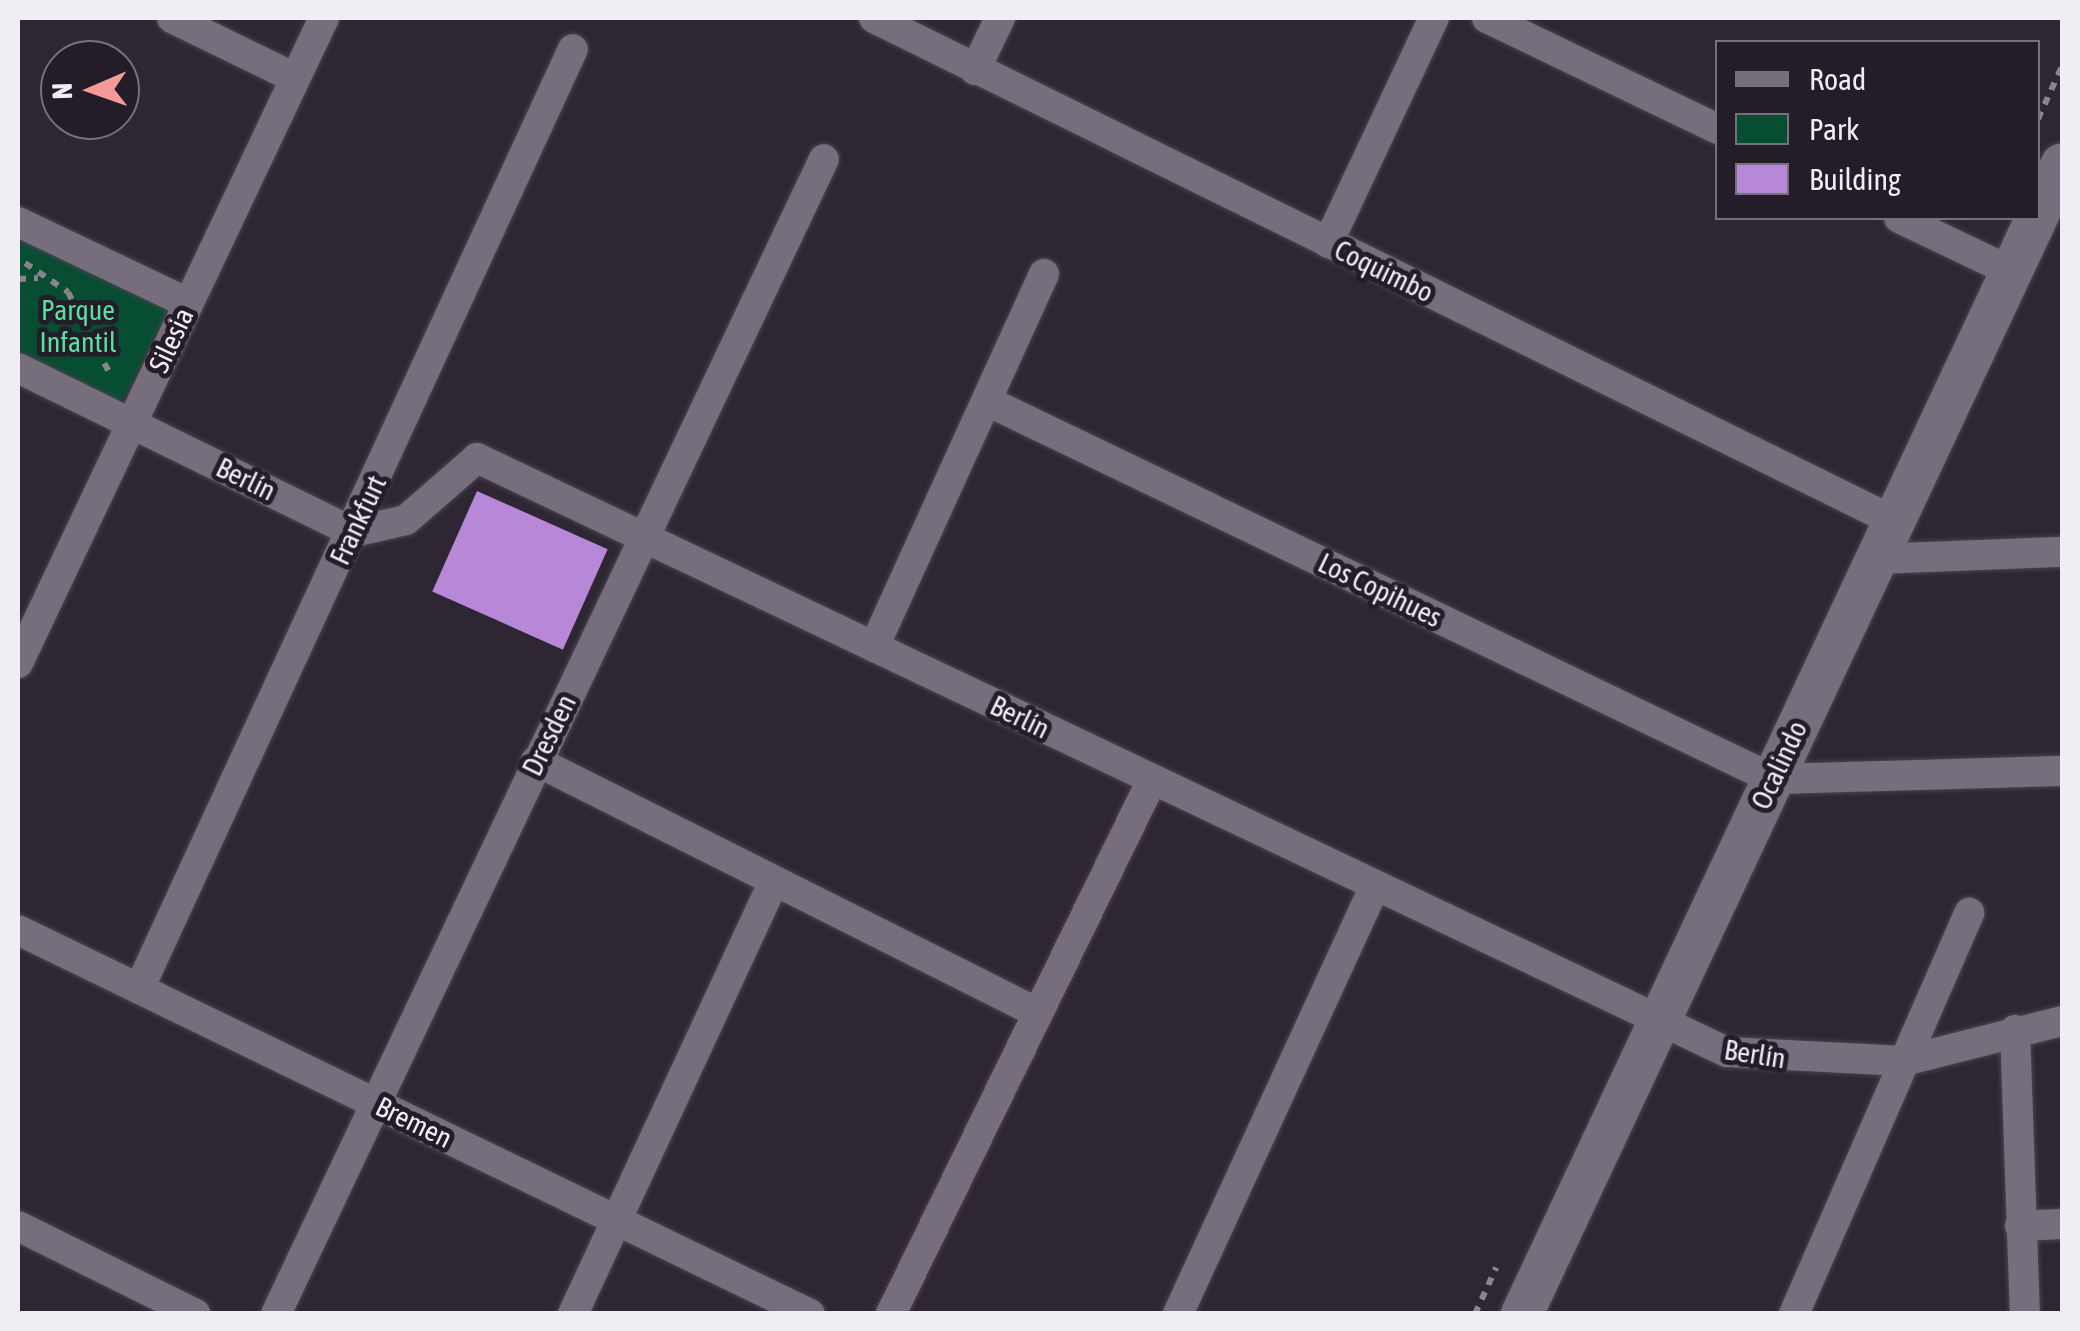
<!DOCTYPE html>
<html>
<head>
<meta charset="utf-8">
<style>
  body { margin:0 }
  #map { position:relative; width:2080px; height:1331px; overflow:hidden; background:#2e2633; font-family:"Asap Condensed",sans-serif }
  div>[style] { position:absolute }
  .green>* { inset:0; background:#074d31 }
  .building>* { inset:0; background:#b788d7; transform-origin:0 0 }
  .path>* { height:6px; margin-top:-3px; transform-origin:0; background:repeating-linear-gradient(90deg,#8a848e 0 8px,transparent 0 16px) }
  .roads { filter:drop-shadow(0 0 2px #4b444f) drop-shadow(0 0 2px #4b444f) }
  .street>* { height:30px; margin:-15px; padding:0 15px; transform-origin:15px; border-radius:15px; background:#766e7d }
  .secondary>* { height:42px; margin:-21px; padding:0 21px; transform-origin:21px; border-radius:21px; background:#766e7d }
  span { translate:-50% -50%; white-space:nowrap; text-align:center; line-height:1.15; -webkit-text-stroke:10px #241d29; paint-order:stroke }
  .street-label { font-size:28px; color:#f1edf5 }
  .park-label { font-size:28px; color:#55e1a0 }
  .frame { position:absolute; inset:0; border:20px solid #f1edf5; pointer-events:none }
  .legend { position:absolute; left:1715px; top:40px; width:325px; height:180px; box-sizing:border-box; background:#241d29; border:2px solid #76707b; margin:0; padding:12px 18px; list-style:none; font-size:30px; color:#f1edf5 }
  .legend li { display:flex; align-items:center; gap:20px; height:50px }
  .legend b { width:50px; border:2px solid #76707b }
  .north { position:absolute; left:40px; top:40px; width:100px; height:100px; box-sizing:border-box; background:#241d29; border:2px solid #76707b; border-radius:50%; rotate:268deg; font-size:28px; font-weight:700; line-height:40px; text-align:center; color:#f1edf5 }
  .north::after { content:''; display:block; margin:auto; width:35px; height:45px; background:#f59b97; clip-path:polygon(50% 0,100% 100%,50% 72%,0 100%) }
</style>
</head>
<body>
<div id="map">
  <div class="green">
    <i style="clip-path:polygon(18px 239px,170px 307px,124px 398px,114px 404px,18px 359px)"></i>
  </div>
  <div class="building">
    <i style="left:477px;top:491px;width:143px;height:110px;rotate:24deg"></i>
  </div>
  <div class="path">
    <i style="left:2038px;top:119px;width:58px;rotate:-65.6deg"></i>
    <i style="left:25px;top:263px;width:52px;rotate:34deg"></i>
    <i style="left:68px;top:292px;width:94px;rotate:62.9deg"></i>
    <i style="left:18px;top:279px;width:20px;rotate:-3deg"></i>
    <i style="left:1475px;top:1314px;width:51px;rotate:-65.5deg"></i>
  </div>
  <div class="roads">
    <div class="street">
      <i style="left:172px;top:18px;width:137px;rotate:26deg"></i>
      <i style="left:874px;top:18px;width:1137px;rotate:26.25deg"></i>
      <i style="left:1487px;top:18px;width:256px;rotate:25.7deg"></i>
      <i style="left:975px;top:70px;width:58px;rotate:-64.3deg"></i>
      <i style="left:1899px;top:218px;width:125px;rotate:25.5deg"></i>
      <i style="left:18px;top:222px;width:188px;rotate:25.5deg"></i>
      <i style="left:1328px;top:243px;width:249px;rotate:-64.8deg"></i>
      <i style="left:18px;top:368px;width:373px;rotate:26.1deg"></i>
      <i style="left:353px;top:532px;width:54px;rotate:-12.8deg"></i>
      <i style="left:406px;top:520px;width:94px;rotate:-41.1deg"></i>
      <i style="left:477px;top:458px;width:1384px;rotate:25.42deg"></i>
      <i style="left:1727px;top:1052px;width:177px;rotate:2.9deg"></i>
      <i style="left:1904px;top:1061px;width:163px;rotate:-14.2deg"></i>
      <i style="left:987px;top:401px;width:872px;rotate:25.68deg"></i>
      <i style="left:1773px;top:779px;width:289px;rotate:-1.6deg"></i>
      <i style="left:1877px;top:559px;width:185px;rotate:-2.2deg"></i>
      <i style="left:874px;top:647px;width:410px;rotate:-65.5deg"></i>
      <i style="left:18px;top:663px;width:714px;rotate:-64.62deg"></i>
      <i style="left:536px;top:761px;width:559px;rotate:26.66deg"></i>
      <i style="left:18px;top:930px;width:880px;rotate:25.87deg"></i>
      <i style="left:139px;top:989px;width:1035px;rotate:-65.22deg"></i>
      <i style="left:2015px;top:1030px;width:284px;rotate:88deg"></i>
      <i style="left:18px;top:1226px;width:198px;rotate:26.4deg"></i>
      <i style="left:2020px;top:1226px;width:42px;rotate:-2.7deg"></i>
      <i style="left:276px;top:1314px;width:1278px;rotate:-64.62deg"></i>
      <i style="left:573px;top:1314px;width:477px;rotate:-65.1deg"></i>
      <i style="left:891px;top:1314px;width:594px;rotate:-63.95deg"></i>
      <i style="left:1178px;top:1314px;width:471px;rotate:-65.3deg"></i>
      <i style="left:1794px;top:1314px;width:438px;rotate:-66.4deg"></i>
    </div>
    <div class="secondary">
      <i style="left:1522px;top:1314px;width:1270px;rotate:-64.85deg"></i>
    </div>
  </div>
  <div class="street-label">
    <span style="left:1384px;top:271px;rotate:26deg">Coquimbo</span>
    <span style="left:171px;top:340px;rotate:-65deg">Silesia</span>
    <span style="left:246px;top:479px;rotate:26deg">Berlín</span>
    <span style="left:358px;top:520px;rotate:-65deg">Frankfurt</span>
    <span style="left:1380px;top:590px;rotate:26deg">Los Copihues</span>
    <span style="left:1020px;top:717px;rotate:26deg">Berlín</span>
    <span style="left:549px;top:735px;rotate:-64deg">Dresden</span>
    <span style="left:1779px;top:765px;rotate:-65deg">Ocalindo</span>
    <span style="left:1755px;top:1054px;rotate:9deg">Berlín</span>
    <span style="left:414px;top:1122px;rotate:26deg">Bremen</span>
  </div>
  <div class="park-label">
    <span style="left:78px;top:326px">Parque<br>Infantil</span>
  </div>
  <div class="frame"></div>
  <ul class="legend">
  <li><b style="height:12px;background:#766e7d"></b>Road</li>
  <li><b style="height:28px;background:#074d31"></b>Park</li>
  <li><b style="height:28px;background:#b788d7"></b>Building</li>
  </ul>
  <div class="north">N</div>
</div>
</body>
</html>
